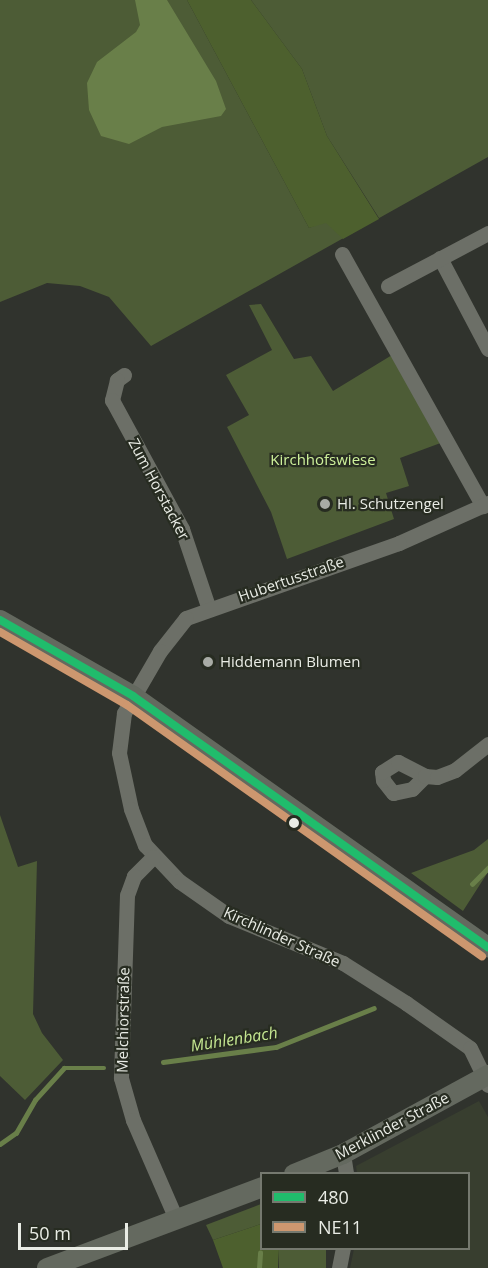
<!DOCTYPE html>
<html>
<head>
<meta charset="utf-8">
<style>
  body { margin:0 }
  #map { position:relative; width:488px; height:1268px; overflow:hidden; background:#30332d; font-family:"Open Sans",sans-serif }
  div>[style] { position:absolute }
  .built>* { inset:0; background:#383e2f }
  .green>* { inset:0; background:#4d5c36; transform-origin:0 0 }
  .forest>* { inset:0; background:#4d602e }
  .water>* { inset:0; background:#697f49 }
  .stream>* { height:4.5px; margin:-2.25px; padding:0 2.25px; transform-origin:2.25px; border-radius:2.25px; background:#697f49 }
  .street>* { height:15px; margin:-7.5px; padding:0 7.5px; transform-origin:7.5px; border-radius:7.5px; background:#6c6f67 }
  .secondary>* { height:20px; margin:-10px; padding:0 10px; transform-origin:10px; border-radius:10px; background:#64695f }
  .bus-1>* { height:8px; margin:-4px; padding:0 4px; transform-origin:4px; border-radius:4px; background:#20bc6c }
  .bus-2>* { height:8px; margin:-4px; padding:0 4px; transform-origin:4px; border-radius:4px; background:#cd976f }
  .dots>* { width:16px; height:16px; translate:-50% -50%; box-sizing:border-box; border:3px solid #272c21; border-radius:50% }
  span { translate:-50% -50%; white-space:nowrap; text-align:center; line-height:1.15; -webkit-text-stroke:4.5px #272c21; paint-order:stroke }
  .park-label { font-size:15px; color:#cef19b }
  .street-label { font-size:15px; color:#e9ece5 }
  .poi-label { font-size:15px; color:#e9ece5 }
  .left { translate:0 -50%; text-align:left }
  .water-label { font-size:16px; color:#c5e791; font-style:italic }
  .legend { position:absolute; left:260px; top:1172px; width:210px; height:78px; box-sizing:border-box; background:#272c21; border:2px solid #75796f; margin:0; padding:8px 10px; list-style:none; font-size:18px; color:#e9ece5 }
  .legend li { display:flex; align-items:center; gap:12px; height:30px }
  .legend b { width:30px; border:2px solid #75796f }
  .scale { position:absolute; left:18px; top:1223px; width:110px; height:27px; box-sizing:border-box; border:3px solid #e9ece5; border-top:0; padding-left:8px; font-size:18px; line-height:21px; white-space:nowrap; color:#e9ece5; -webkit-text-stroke:4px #272c21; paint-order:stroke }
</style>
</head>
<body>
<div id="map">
  <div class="built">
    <i style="clip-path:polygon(479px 1101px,488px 1117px,488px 1268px,350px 1268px,354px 1249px,468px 1248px,468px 1174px,357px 1173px,356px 1166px)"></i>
  </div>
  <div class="green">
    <i style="clip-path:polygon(0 0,187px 0,309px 228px,321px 223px,379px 218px,327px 136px,302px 69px,251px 0,488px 0,488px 157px,151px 346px,109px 297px,80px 286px,47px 283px,0 302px)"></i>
    <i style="clip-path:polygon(261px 304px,294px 359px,311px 356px,333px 391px,397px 352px,446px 441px,400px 458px,409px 486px,386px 493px,394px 519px,287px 559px,271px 512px,227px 427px,249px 415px,226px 375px,272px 350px,249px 305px)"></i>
    <i style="clip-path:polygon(0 815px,18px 867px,37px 861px,33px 1014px,42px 1033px,63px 1060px,25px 1100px,0 1076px)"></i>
    <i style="clip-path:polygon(488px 839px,488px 872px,463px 911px,411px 873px,474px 850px)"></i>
    <i style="clip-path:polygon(261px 1204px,261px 1224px,213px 1240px,206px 1225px)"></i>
    <i style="left:279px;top:1249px;width:47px;height:19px"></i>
  </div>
  <div class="forest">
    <i style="clip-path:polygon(187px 0,251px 0,302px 69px,327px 136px,379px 219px,343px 239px,326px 223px,309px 228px)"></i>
    <i style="clip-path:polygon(261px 1224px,262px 1248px,279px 1249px,278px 1268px,223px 1268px,213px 1240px)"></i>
  </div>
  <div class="water">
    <i style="clip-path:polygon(135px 0,167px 0,216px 81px,226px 109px,221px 116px,162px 127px,129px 144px,101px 136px,89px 110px,87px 83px,97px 62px,136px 32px,140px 25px)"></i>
  </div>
  <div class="stream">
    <i style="left:472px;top:884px;width:23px;rotate:-45deg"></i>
    <i style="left:163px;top:1062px;width:114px;rotate:-7.6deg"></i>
    <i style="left:276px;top:1047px;width:105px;rotate:-21.7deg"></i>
    <i style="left:0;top:1144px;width:19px;rotate:-35deg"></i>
    <i style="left:16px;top:1133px;width:38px;rotate:-60deg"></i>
    <i style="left:35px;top:1100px;width:43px;rotate:-47.8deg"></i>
    <i style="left:64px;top:1068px;width:40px"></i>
    <i style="left:259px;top:1268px;width:15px;rotate:-86deg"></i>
  </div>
  <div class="street">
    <i style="left:342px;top:254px;width:289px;rotate:60.8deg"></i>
    <i style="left:440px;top:258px;width:103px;rotate:62.2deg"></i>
    <i style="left:388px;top:286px;width:113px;rotate:-27.9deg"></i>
    <i style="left:124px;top:375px;width:9px;rotate:144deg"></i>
    <i style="left:117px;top:380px;width:21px;rotate:104deg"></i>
    <i style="left:112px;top:400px;width:147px;rotate:61.5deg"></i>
    <i style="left:182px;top:529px;width:84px;rotate:71.4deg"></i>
    <i style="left:488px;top:503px;width:98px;rotate:155.8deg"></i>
    <i style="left:399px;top:543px;width:226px;rotate:160.6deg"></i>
    <i style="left:186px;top:618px;width:42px;rotate:128.2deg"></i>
    <i style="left:160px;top:651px;width:72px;rotate:120.1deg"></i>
    <i style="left:124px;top:713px;width:40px;rotate:97.1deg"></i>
    <i style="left:119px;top:753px;width:57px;rotate:77.9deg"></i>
    <i style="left:131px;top:809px;width:39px;rotate:69deg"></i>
    <i style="left:145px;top:845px;width:50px;rotate:46.6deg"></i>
    <i style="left:179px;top:881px;width:61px;rotate:35deg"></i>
    <i style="left:229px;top:916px;width:123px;rotate:22.4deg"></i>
    <i style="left:343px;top:963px;width:75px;rotate:32.4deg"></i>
    <i style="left:406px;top:1003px;width:78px;rotate:35.1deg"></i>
    <i style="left:470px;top:1048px;width:41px;rotate:64.1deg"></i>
    <i style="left:425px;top:776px;width:18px;rotate:135deg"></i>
    <i style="left:412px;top:789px;width:19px;rotate:168deg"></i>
    <i style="left:393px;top:793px;width:16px;rotate:-128deg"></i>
    <i style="left:383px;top:780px;width:8px;rotate:-97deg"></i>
    <i style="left:382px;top:772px;width:19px;rotate:-32deg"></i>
    <i style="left:398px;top:762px;width:30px;rotate:27deg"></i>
    <i style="left:425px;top:776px;width:12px;rotate:5deg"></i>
    <i style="left:437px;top:777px;width:19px;rotate:-21deg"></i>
    <i style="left:455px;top:770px;width:42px;rotate:-38.2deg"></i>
    <i style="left:153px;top:857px;width:27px;rotate:135deg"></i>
    <i style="left:134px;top:876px;width:20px;rotate:110deg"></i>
    <i style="left:127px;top:895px;width:183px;rotate:91.9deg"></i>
    <i style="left:121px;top:1078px;width:44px;rotate:74.1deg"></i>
    <i style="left:133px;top:1120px;width:108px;rotate:66.5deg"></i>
    <i style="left:343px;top:1154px;width:20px;rotate:81deg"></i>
    <i style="left:339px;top:1268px;width:20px;rotate:-79deg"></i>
  </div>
  <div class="secondary">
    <i style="left:0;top:620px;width:153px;rotate:29.7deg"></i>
    <i style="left:133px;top:696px;width:435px;rotate:35.3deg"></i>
    <i style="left:294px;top:1174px;width:53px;rotate:-22.2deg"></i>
    <i style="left:343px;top:1154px;width:165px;rotate:-28.6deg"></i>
    <i style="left:47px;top:1268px;width:230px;rotate:-20.6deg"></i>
  </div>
  <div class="bus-1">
    <i style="left:0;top:620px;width:153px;rotate:29.7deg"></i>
    <i style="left:133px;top:696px;width:435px;rotate:35.3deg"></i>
  </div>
  <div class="bus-2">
    <i style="left:0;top:632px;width:146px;rotate:29.9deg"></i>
    <i style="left:127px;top:705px;width:435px;rotate:35.3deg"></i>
  </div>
  <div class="dots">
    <i style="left:325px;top:504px;background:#a8aba5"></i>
    <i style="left:208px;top:662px;background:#a8aba5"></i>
    <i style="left:294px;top:823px;background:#e9ece5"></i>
  </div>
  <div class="park-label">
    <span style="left:323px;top:460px">Kirchhofswiese</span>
  </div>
  <div class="street-label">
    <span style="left:159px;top:489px;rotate:62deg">Zum Horstacker</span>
    <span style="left:291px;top:579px;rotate:-19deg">Hubertusstraße</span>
    <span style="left:282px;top:937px;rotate:24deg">Kirchlinder Straße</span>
    <span style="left:123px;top:1020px;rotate:-89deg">Melchiorstraße</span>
    <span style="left:392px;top:1126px;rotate:-28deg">Merklinder Straße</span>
  </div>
  <div class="poi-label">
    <span class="left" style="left:337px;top:504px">Hl. Schutzengel</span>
    <span class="left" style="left:220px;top:662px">Hiddemann Blumen</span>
  </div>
  <div class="water-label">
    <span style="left:234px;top:1039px;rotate:-9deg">Mühlenbach</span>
  </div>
  <ul class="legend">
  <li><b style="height:8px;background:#20bc6c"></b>480</li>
  <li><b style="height:8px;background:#cd976f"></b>NE11</li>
  </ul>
  <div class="scale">50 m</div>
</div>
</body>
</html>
